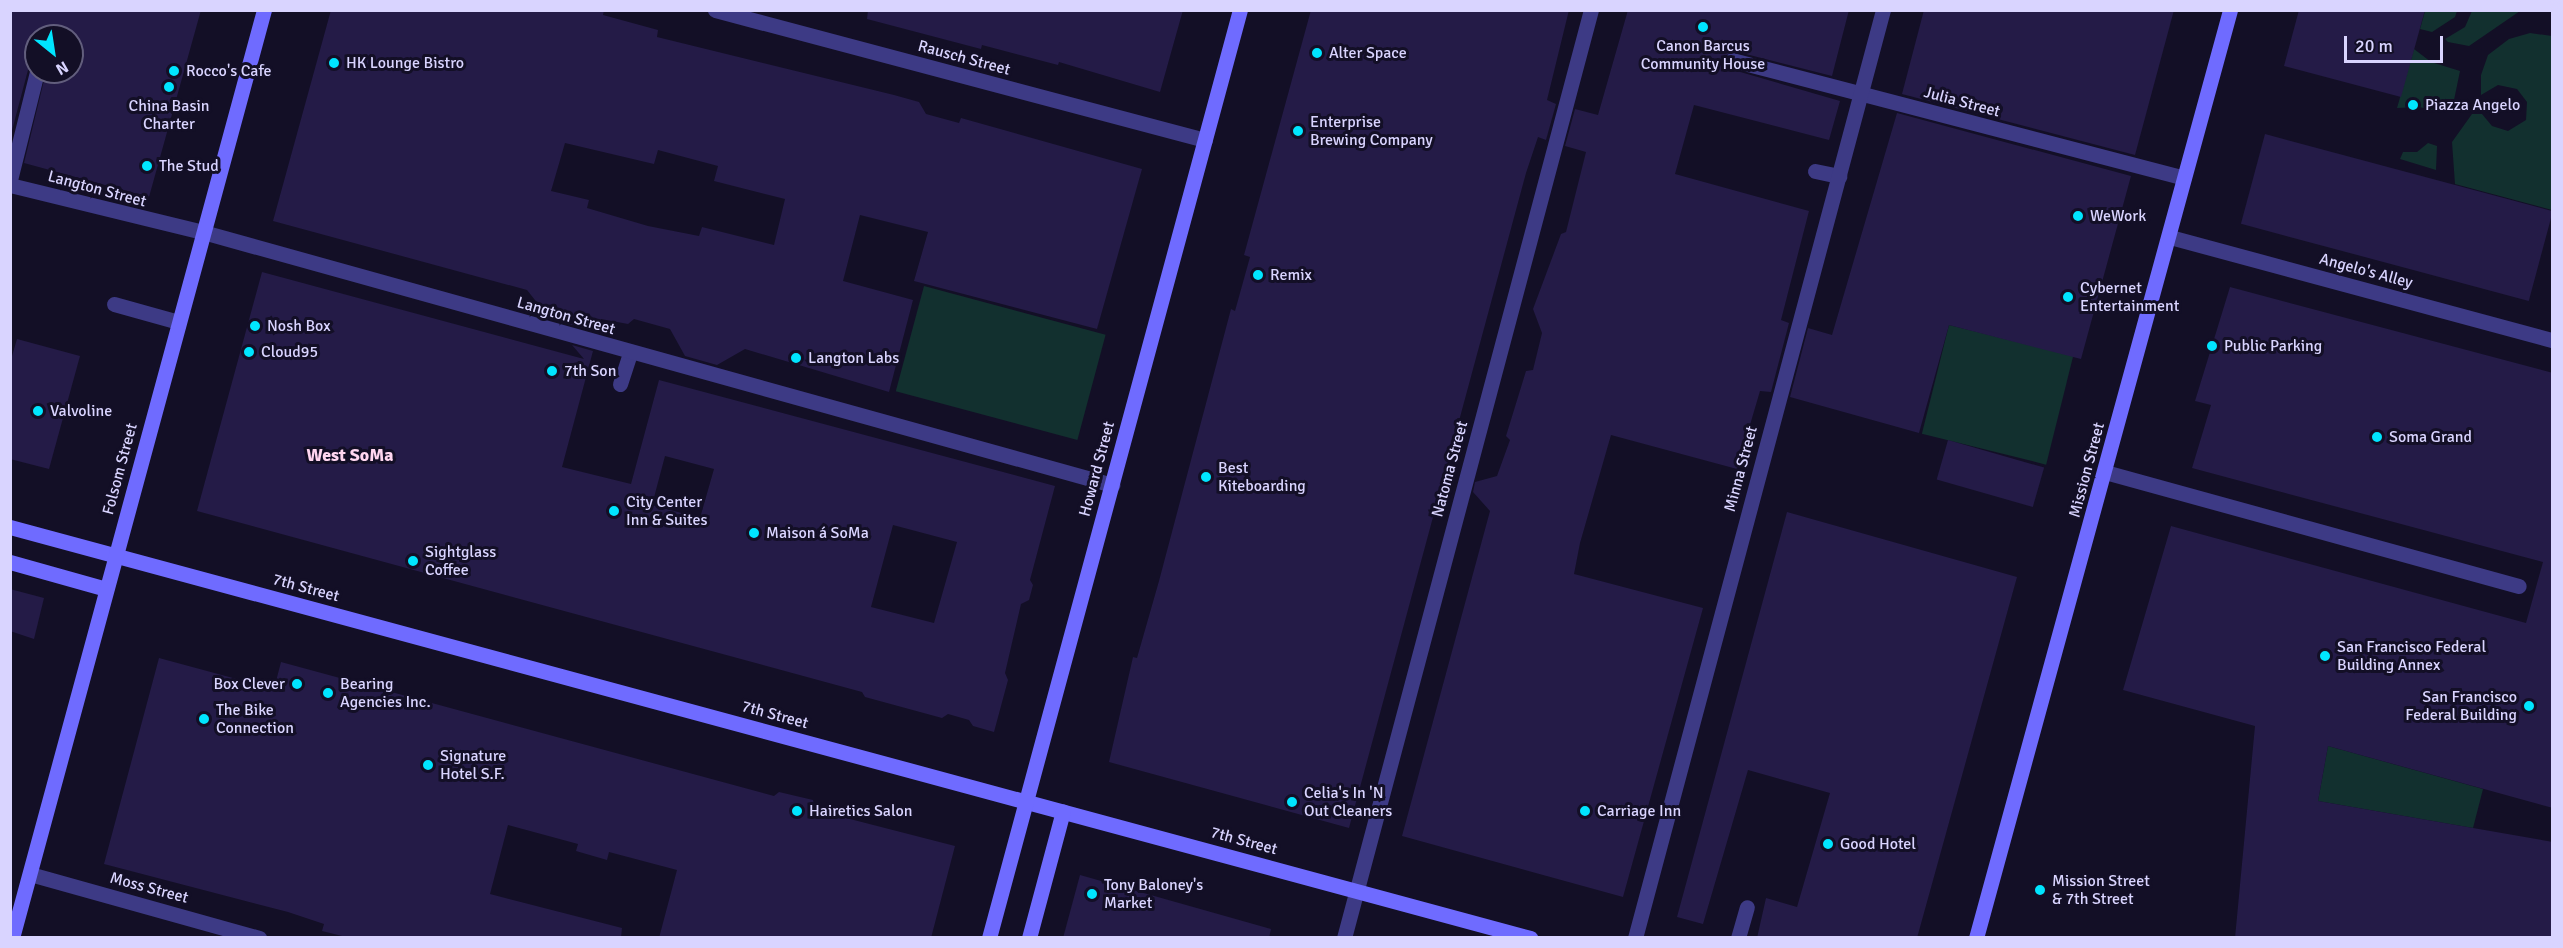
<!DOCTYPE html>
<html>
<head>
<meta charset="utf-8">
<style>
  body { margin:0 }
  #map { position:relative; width:2563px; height:948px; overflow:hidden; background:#130f26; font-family:Signika,sans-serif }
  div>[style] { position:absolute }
  .green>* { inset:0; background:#12302f; transform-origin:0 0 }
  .building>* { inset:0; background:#241b47; transform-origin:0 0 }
  .lane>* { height:15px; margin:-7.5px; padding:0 7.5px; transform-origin:7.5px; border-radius:7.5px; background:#3d3a85 }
  .street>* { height:15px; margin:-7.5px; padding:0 7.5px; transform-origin:7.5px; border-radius:7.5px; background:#3d3a85 }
  .secondary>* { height:15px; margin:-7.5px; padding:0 7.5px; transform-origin:7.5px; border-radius:7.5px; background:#6f6bff }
  .dots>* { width:16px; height:16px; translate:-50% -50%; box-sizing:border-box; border:3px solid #130f26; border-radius:50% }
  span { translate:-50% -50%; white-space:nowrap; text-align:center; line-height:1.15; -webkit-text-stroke:6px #130f26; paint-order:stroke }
  .poi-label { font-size:16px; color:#d9d4ff }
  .left { translate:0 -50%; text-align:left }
  .right { translate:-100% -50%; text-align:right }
  .street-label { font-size:16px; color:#d9d4ff }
  .neighbourhood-label { font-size:18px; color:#ffd6f0; font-weight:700 }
  .frame { position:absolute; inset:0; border:12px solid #d9d4ff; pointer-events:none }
  .north { position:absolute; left:24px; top:24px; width:60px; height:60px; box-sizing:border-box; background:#130f26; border:2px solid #625e7d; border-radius:50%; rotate:150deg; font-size:16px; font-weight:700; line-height:24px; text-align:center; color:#d9d4ff }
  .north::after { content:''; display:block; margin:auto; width:21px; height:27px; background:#00e5ff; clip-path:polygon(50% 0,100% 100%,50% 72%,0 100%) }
  .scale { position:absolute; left:2344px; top:36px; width:99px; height:27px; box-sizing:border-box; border:3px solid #d9d4ff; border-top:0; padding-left:8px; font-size:18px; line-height:21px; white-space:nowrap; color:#d9d4ff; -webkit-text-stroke:4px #130f26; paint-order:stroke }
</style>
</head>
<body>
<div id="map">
  <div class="green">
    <i style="clip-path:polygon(2425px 11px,2457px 11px,2455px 17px,2432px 32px,2420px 29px)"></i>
    <i style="clip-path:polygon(2472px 11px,2472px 10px,2520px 11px,2469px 46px,2448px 42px,2445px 39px,2465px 27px)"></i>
    <i style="clip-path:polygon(2530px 33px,2552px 36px,2552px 210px,2455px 184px,2452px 142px,2472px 114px,2482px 114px,2492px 126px,2508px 131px,2526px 120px,2527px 102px,2517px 89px,2498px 85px,2481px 95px,2481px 75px,2488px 55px,2509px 39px)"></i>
    <i style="clip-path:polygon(2414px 49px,2431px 62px,2460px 71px,2454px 100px,2442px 112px,2419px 107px,2397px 108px)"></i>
    <i style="clip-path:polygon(2428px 143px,2437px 146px,2436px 170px,2400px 159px,2403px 152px,2417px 152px)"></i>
    <i style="left:924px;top:286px;width:188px;height:109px;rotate:15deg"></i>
    <i style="left:1949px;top:325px;width:128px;height:112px;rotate:14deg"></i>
    <i style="clip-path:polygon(2328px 746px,2483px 789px,2473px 828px,2318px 801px)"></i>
  </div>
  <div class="building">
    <i style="clip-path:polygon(10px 10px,201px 10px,149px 197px,24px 163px,46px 72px,72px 72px,72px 36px,36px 36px,36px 63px,28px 70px,10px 138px)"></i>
    <i style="clip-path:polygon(evenodd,331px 10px,604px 10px,603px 15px,658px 30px,657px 37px,894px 95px,919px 102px,926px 114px,959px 123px,961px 118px,1142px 169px,1097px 329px,914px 281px,928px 232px,860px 215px,843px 281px,913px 300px,889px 392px,745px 349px,717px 365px,685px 356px,670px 329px,634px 319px,628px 324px,601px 319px,598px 332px,550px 319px,527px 290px,273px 221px,331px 10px,565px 143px,654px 164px,658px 150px,718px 166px,714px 181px,785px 199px,774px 245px,702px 227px,699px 236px,648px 226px,587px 208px,589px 200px,551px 191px,565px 143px)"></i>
    <i style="clip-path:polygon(868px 10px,1183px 10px,1160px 92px,1059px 62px,1058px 65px,982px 45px,981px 49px,867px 19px)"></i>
    <i style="clip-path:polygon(1311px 10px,1569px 10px,1547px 100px,1556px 104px,1546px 140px,1538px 137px,1526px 173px,1349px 828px,1109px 762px,1133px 657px,1137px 658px,1159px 581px,1231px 309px,1235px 311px,1250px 257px,1244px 255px)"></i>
    <i style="clip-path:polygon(1628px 10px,1849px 10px,1832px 76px,1734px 51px,1722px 58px,1730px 69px,1840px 101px,1829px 140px,1694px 105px,1675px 174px,1809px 211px,1781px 320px,1789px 323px,1771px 392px,1760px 391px,1737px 469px,1611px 435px,1580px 543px,1574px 574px,1703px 608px,1623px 897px,1402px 836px,1490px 511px,1473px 492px,1475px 482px,1497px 476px,1510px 440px,1506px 436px,1526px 371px,1533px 370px,1542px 333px,1533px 309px,1561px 234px,1566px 232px,1586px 152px,1565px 146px,1575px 109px,1598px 115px)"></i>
    <i style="clip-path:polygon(1924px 10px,2174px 10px,2135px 155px,1902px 94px)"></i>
    <i style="clip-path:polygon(2299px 10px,2425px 10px,2401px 97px,2284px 66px)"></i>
    <i style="clip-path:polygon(1897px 113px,2131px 176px,2081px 359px,1949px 325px,1919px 433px,1790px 397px,1808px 328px,1832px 335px)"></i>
    <i style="left:2265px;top:134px;width:298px;height:93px;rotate:15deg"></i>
    <i style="clip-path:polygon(evenodd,262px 272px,584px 359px,572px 345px,593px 351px,562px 467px,631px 484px,659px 380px,1055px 486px,1030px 580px,1033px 585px,1029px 600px,1021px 604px,1005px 673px,1008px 680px,994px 732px,973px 726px,969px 720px,948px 714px,942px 718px,865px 697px,862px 692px,197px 511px,262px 272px,665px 456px,714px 469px,700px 518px,652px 505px,665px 456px,262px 272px,893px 525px,957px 542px,934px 623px,871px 607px,893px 525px)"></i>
    <i style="clip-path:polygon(2230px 287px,2553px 373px,2553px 808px,2328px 746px,2318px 801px,2553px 842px,2553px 938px,2235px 938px,2255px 726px,2123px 690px,2171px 526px,2526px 623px,2543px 562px,2192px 468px,2211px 405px,2195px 401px)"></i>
    <i style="clip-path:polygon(17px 339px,80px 356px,49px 469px,10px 459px,10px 363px)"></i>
    <i style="left:1948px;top:440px;width:100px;height:41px;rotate:16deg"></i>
    <i style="clip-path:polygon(1787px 512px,2017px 577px,1917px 938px,1757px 938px,1766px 898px,1797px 907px,1830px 793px,1748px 770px,1703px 924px,1677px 917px)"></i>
    <i style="clip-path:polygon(10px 589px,44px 598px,34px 639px,10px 631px)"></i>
    <i style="clip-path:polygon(159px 658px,274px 689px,281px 662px,774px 796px,779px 792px,813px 800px,815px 810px,955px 846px,931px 938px,659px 938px,677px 870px,609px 852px,607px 860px,576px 851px,578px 844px,508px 825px,490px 894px,622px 928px,621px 938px,350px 938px,322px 931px,324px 924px,288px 912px,104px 864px)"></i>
    <i style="clip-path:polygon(1080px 875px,1271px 929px,1269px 938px,1063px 938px)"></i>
  </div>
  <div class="lane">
    <i style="left:1815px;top:171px;width:25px;rotate:12deg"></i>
    <i style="left:10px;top:180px;width:111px;rotate:-76deg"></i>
    <i style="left:114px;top:304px;width:67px;rotate:15.5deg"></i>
    <i style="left:620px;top:384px;width:33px;rotate:-72deg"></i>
    <i style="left:2105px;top:472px;width:429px;rotate:15.4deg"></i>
    <i style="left:1738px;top:938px;width:32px;rotate:-74deg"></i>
  </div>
  <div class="street">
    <i style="left:715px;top:10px;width:507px;rotate:14.86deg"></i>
    <i style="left:1732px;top:60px;width:467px;rotate:14.6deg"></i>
    <i style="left:10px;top:185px;width:199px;rotate:13.7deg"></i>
    <i style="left:203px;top:232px;width:944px;rotate:15.55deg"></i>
    <i style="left:2170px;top:237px;width:396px;rotate:15.1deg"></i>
    <i style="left:30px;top:874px;width:238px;rotate:15.6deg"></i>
    <i style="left:1344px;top:938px;width:960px;rotate:-75.1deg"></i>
    <i style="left:1635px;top:938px;width:961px;rotate:-75.04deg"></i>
  </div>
  <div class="secondary">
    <i style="left:10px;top:527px;width:1575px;rotate:15.13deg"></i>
    <i style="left:10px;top:562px;width:100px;rotate:15.7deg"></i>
    <i style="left:12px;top:938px;width:962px;rotate:-74.81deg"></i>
    <i style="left:989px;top:938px;width:961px;rotate:-74.87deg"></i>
    <i style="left:1029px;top:938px;width:131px;rotate:-75deg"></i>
    <i style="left:1976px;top:938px;width:962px;rotate:-74.69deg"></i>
  </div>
  <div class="dots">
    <i style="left:1703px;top:27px;background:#00e5ff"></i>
    <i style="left:1317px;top:53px;background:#00e5ff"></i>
    <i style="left:334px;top:63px;background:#00e5ff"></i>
    <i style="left:174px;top:71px;background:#00e5ff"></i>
    <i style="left:169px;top:87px;background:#00e5ff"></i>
    <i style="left:2413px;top:105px;background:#00e5ff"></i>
    <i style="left:1298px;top:131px;background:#00e5ff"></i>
    <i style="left:147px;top:166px;background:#00e5ff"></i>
    <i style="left:2078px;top:216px;background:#00e5ff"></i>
    <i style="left:1258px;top:275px;background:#00e5ff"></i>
    <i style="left:2068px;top:297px;background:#00e5ff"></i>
    <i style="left:255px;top:326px;background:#00e5ff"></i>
    <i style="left:2212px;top:346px;background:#00e5ff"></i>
    <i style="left:249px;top:352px;background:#00e5ff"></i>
    <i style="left:796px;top:358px;background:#00e5ff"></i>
    <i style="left:552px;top:371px;background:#00e5ff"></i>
    <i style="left:38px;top:411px;background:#00e5ff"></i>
    <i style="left:2377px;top:437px;background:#00e5ff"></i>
    <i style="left:1206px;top:477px;background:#00e5ff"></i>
    <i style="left:614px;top:511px;background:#00e5ff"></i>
    <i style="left:754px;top:533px;background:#00e5ff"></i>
    <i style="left:413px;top:561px;background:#00e5ff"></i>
    <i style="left:2325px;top:656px;background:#00e5ff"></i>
    <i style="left:297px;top:684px;background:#00e5ff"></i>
    <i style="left:328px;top:693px;background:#00e5ff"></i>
    <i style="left:2529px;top:706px;background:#00e5ff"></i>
    <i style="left:204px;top:719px;background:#00e5ff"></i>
    <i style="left:428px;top:765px;background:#00e5ff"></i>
    <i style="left:1292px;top:802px;background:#00e5ff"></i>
    <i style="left:797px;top:811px;background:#00e5ff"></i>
    <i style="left:1585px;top:811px;background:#00e5ff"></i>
    <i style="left:1828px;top:844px;background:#00e5ff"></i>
    <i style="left:2040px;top:890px;background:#00e5ff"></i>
    <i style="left:1092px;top:894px;background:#00e5ff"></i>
  </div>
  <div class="poi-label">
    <span style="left:1703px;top:55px">Canon Barcus<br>Community House</span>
    <span class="left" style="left:1329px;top:53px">Alter Space</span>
    <span class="left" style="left:346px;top:63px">HK Lounge Bistro</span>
    <span class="left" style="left:186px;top:71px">Rocco's Cafe</span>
    <span class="left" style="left:2425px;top:105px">Piazza Angelo</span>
    <span style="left:169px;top:115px">China Basin<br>Charter</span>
    <span class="left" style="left:1310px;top:131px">Enterprise<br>Brewing Company</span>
    <span class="left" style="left:159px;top:166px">The Stud</span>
    <span class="left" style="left:2090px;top:216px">WeWork</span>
    <span class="left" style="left:1270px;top:275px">Remix</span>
    <span class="left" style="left:2080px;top:297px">Cybernet<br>Entertainment</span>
    <span class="left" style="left:267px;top:326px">Nosh Box</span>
    <span class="left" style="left:2224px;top:346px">Public Parking</span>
    <span class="left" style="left:261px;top:352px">Cloud95</span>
    <span class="left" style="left:808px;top:358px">Langton Labs</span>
    <span class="left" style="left:564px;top:371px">7th Son</span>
    <span class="left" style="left:50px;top:411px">Valvoline</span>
    <span class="left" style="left:2389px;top:437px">Soma Grand</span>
    <span class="left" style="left:1218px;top:477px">Best<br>Kiteboarding</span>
    <span class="left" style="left:626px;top:511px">City Center<br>Inn &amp; Suites</span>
    <span class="left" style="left:766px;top:533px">Maison á SoMa</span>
    <span class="left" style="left:425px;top:561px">Sightglass<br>Coffee</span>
    <span class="left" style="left:2337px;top:656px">San Francisco Federal<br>Building Annex</span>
    <span class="right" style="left:285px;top:684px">Box Clever</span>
    <span class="left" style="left:340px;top:693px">Bearing<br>Agencies Inc.</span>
    <span class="right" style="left:2517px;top:706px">San Francisco<br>Federal Building</span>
    <span class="left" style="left:216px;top:719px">The Bike<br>Connection</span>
    <span class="left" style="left:440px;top:765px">Signature<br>Hotel S.F.</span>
    <span class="left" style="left:1304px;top:802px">Celia's In 'N<br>Out Cleaners</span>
    <span class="left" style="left:809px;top:811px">Hairetics Salon</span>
    <span class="left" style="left:1597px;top:811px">Carriage Inn</span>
    <span class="left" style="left:1840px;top:844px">Good Hotel</span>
    <span class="left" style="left:2052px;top:890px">Mission Street<br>&amp; 7th Street</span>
    <span class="left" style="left:1104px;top:894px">Tony Baloney's<br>Market</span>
  </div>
  <div class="street-label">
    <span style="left:964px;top:58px;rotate:15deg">Rausch Street</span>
    <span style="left:1962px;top:102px;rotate:15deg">Julia Street</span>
    <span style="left:97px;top:189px;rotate:15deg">Langton Street</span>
    <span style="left:2366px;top:271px;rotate:15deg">Angelo's Alley</span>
    <span style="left:566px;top:316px;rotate:16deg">Langton Street</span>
    <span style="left:120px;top:469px;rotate:-75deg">Folsom Street</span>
    <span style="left:1097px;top:469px;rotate:-75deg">Howard Street</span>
    <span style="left:1450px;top:469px;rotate:-75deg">Natoma Street</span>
    <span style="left:1741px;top:469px;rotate:-75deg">Minna Street</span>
    <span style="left:2087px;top:470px;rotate:-75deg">Mission Street</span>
    <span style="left:306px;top:588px;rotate:15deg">7th Street</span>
    <span style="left:775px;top:715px;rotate:15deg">7th Street</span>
    <span style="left:1244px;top:841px;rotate:15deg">7th Street</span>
    <span style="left:149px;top:888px;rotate:15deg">Moss Street</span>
  </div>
  <div class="neighbourhood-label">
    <span style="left:350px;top:455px">West SoMa</span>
  </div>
  <div class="frame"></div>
  <div class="north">N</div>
  <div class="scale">20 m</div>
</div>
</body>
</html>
